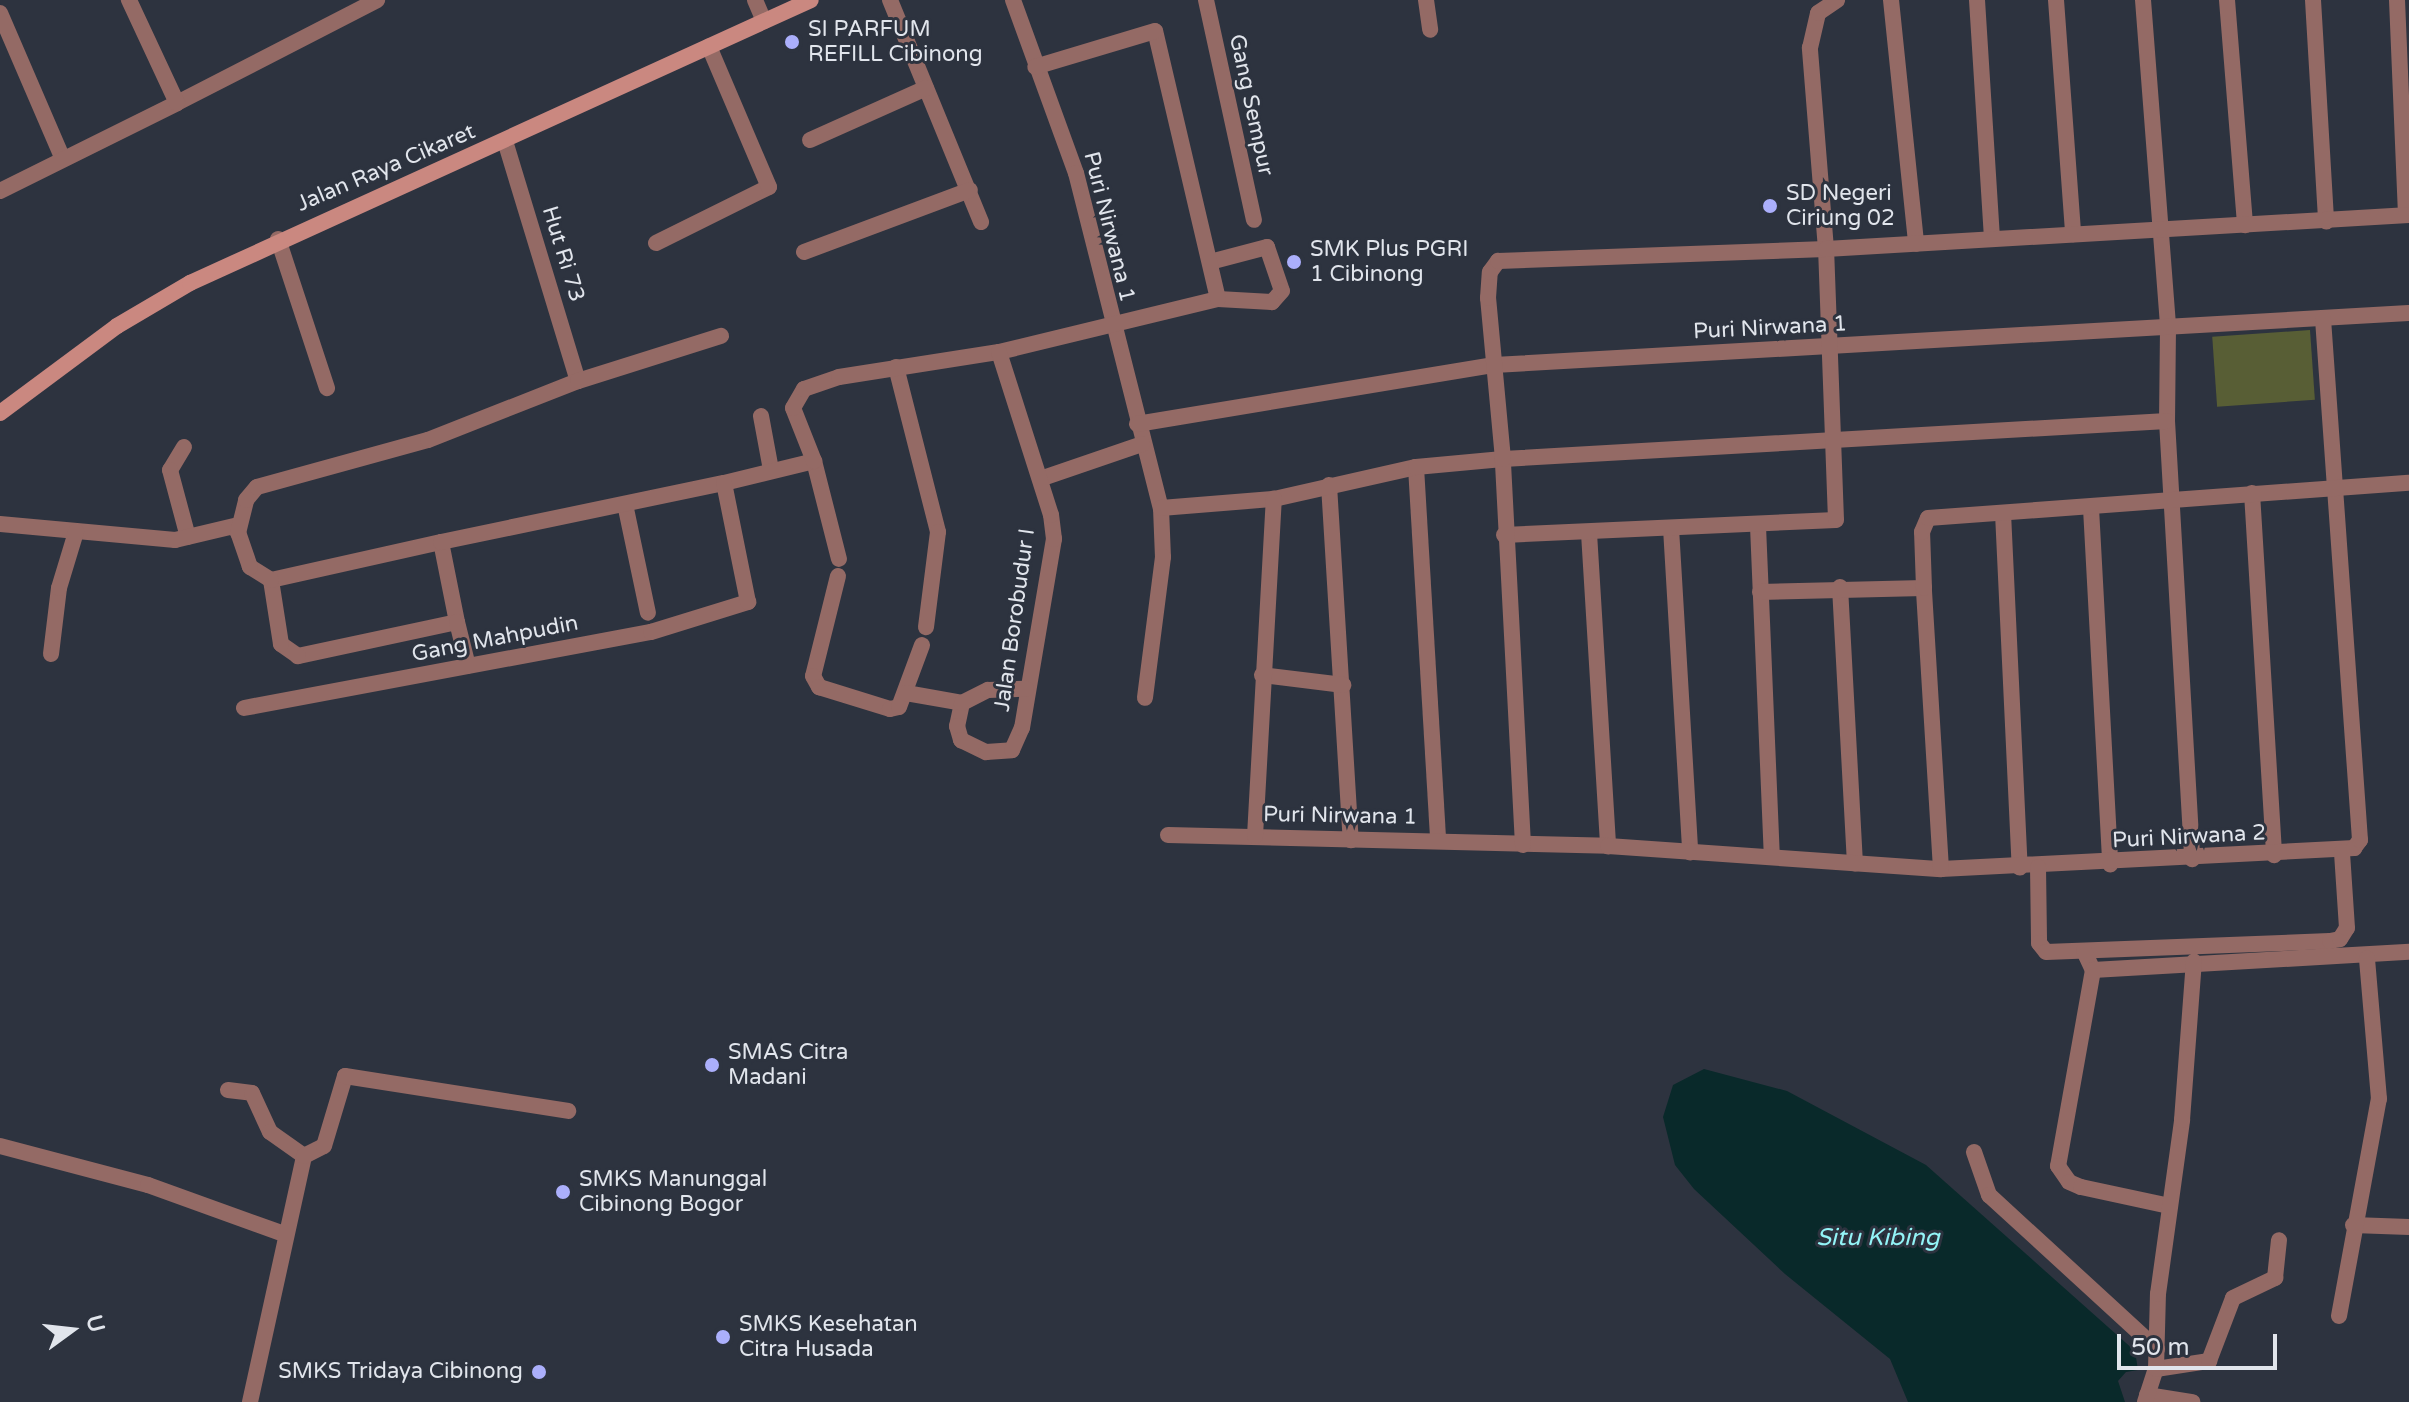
<!DOCTYPE html>
<html>
<head>
<meta charset="utf-8">
<style>
  body { margin:0 }
  #map { position:relative; width:2409px; height:1402px; overflow:hidden; background:#2d333f; font-family:"Varela Round",sans-serif }
  div>[style] { position:absolute }
  .green>* { inset:0; background:#585e35; transform-origin:0 0 }
  .water>* { inset:0; background:#09292a }
  .minor>* { height:16px; margin:-8px; padding:0 8px; transform-origin:8px; border-radius:8px; background:#946a65 }
  .secondary>* { height:16px; margin:-8px; padding:0 8px; transform-origin:8px; border-radius:8px; background:#ca8880 }
  .dots>* { width:22px; height:22px; translate:-50% -50%; box-sizing:border-box; border:4px solid #2d333f; border-radius:50% }
  span { translate:-50% -50%; white-space:nowrap; text-align:center; line-height:1.15; -webkit-text-stroke:6px #2d333f; paint-order:stroke }
  .poi-label { font-size:22px; color:#e1e5ec }
  .left { translate:0 -50%; text-align:left }
  .right { translate:-100% -50%; text-align:right }
  .street-label { font-size:22px; color:#e1e5ec }
  .water-label { font-size:24px; color:#93f4f7; font-style:italic }
  .north { position:absolute; left:32px; top:1290px; width:80px; height:80px; -webkit-text-stroke:6px #2d333f; paint-order:stroke; rotate:75deg; font-size:22px; font-weight:700; line-height:32px; text-align:center; color:#e1e5ec }
  .north::after { content:''; display:block; margin:auto; width:28px; height:36px; background:#e1e5ec; clip-path:polygon(50% 0,100% 100%,50% 72%,0 100%) }
  .scale { position:absolute; left:2117px; top:1334px; width:160px; height:36px; box-sizing:border-box; border:4px solid #e1e5ec; border-top:0; padding-left:10px; font-size:24px; line-height:28px; white-space:nowrap; color:#e1e5ec; -webkit-text-stroke:6px #2d333f; paint-order:stroke }
</style>
</head>
<body>
<div id="map">
  <div class="green">
    <i style="left:2310px;top:330px;width:70px;height:98px;rotate:86deg"></i>
  </div>
  <div class="water">
    <i style="clip-path:polygon(1704px 1069px,1787px 1091px,1926px 1165px,2135px 1351px,2138px 1370px,2126px 1372px,2118px 1381px,2125px 1402px,1908px 1402px,1890px 1359px,1785px 1274px,1694px 1189px,1675px 1165px,1663px 1117px,1673px 1085px)"></i>
  </div>
  <div class="minor">
    <i style="left:755px;top:0;width:23px;rotate:67deg"></i>
    <i style="left:890px;top:0;width:240px;rotate:67.7deg"></i>
    <i style="left:1013px;top:0;width:184px;rotate:70deg"></i>
    <i style="left:1076px;top:173px;width:346px;rotate:75.8deg"></i>
    <i style="left:1161px;top:508px;width:49px;rotate:87.7deg"></i>
    <i style="left:1163px;top:557px;width:142px;rotate:97.3deg"></i>
    <i style="left:1206px;top:0;width:225px;rotate:77.7deg"></i>
    <i style="left:1426px;top:0;width:30px;rotate:82deg"></i>
    <i style="left:1891px;top:0;width:245px;rotate:84.1deg"></i>
    <i style="left:1977px;top:0;width:238px;rotate:86.4deg"></i>
    <i style="left:2056px;top:0;width:235px;rotate:85.8deg"></i>
    <i style="left:2143px;top:0;width:329px;rotate:85.6deg"></i>
    <i style="left:2168px;top:328px;width:93px;rotate:90.6deg"></i>
    <i style="left:2167px;top:421px;width:439px;rotate:86.7deg"></i>
    <i style="left:2227px;top:0;width:226px;rotate:85.4deg"></i>
    <i style="left:2313px;top:0;width:222px;rotate:86.6deg"></i>
    <i style="left:2397px;top:0;width:215px;rotate:87.6deg"></i>
    <i style="left:0;top:13px;width:159px;rotate:66.7deg"></i>
    <i style="left:177px;top:103px;width:225px;rotate:-27.2deg"></i>
    <i style="left:810px;top:140px;width:127px;rotate:-24.1deg"></i>
    <i style="left:505px;top:141px;width:251px;rotate:73.1deg"></i>
    <i style="left:0;top:191px;width:198px;rotate:-26.4deg"></i>
    <i style="left:177px;top:103px;width:114px;rotate:-115deg"></i>
    <i style="left:278px;top:239px;width:157px;rotate:71.8deg"></i>
    <i style="left:656px;top:243px;width:126px;rotate:-26.4deg"></i>
    <i style="left:769px;top:187px;width:153px;rotate:-113.1deg"></i>
    <i style="left:804px;top:252px;width:177px;rotate:-20.5deg"></i>
    <i style="left:1210px;top:262px;width:59px;rotate:-14.7deg"></i>
    <i style="left:1267px;top:247px;width:46px;rotate:71.2deg"></i>
    <i style="left:1282px;top:291px;width:15px;rotate:132deg"></i>
    <i style="left:1272px;top:302px;width:54px;rotate:-176.8deg"></i>
    <i style="left:896px;top:367px;width:170px;rotate:75.7deg"></i>
    <i style="left:938px;top:532px;width:96px;rotate:97.2deg"></i>
    <i style="left:761px;top:416px;width:55px;rotate:79.5deg"></i>
    <i style="left:1137px;top:424px;width:362px;rotate:-9.4deg"></i>
    <i style="left:1494px;top:365px;width:916px;rotate:-3.25deg"></i>
    <i style="left:184px;top:447px;width:27px;rotate:121deg"></i>
    <i style="left:170px;top:470px;width:69px;rotate:75deg"></i>
    <i style="left:814px;top:461px;width:101px;rotate:75.7deg"></i>
    <i style="left:1416px;top:467px;width:373px;rotate:86.6deg"></i>
    <i style="left:1040px;top:479px;width:108px;rotate:-18.9deg"></i>
    <i style="left:1329px;top:485px;width:356px;rotate:86.5deg"></i>
    <i style="left:2252px;top:493px;width:363px;rotate:86.5deg"></i>
    <i style="left:625px;top:504px;width:111px;rotate:78.1deg"></i>
    <i style="left:1161px;top:508px;width:113px;rotate:-4.6deg"></i>
    <i style="left:1274px;top:499px;width:146px;rotate:-12.7deg"></i>
    <i style="left:1416px;top:467px;width:87px;rotate:-5.3deg"></i>
    <i style="left:1503px;top:459px;width:665px;rotate:-3.28deg"></i>
    <i style="left:2091px;top:508px;width:357px;rotate:86.9deg"></i>
    <i style="left:2003px;top:513px;width:355px;rotate:87.3deg"></i>
    <i style="left:0;top:524px;width:176px;rotate:5.2deg"></i>
    <i style="left:175px;top:540px;width:65px;rotate:-13.4deg"></i>
    <i style="left:1758px;top:526px;width:329px;rotate:87.6deg"></i>
    <i style="left:1671px;top:528px;width:325px;rotate:86.6deg"></i>
    <i style="left:1589px;top:533px;width:314px;rotate:86.5deg"></i>
    <i style="left:1504px;top:535px;width:332px;rotate:-2.6deg"></i>
    <i style="left:1836px;top:520px;width:271px;rotate:-92.1deg"></i>
    <i style="left:1826px;top:249px;width:202px;rotate:-94.6deg"></i>
    <i style="left:1810px;top:48px;width:36px;rotate:-77deg"></i>
    <i style="left:1818px;top:13px;width:23px;rotate:-34deg"></i>
    <i style="left:441px;top:542px;width:82px;rotate:78.7deg"></i>
    <i style="left:457px;top:622px;width:163px;rotate:167.9deg"></i>
    <i style="left:298px;top:656px;width:21px;rotate:-145deg"></i>
    <i style="left:281px;top:644px;width:65px;rotate:-98.9deg"></i>
    <i style="left:271px;top:580px;width:174px;rotate:-12.6deg"></i>
    <i style="left:441px;top:542px;width:289px;rotate:-11.8deg"></i>
    <i style="left:724px;top:483px;width:93px;rotate:-13.7deg"></i>
    <i style="left:814px;top:461px;width:57px;rotate:-111.6deg"></i>
    <i style="left:793px;top:408px;width:22px;rotate:-60deg"></i>
    <i style="left:804px;top:389px;width:37px;rotate:-19deg"></i>
    <i style="left:839px;top:377px;width:162px;rotate:-8.9deg"></i>
    <i style="left:999px;top:352px;width:225px;rotate:-13.6deg"></i>
    <i style="left:1218px;top:299px;width:275px;rotate:-103.2deg"></i>
    <i style="left:1155px;top:31px;width:125px;rotate:163.3deg"></i>
    <i style="left:838px;top:576px;width:103px;rotate:104deg"></i>
    <i style="left:813px;top:676px;width:13px;rotate:61deg"></i>
    <i style="left:819px;top:687px;width:74px;rotate:17.2deg"></i>
    <i style="left:890px;top:709px;width:9px;rotate:-13deg"></i>
    <i style="left:899px;top:707px;width:66px;rotate:-69.6deg"></i>
    <i style="left:271px;top:580px;width:25px;rotate:-148deg"></i>
    <i style="left:250px;top:567px;width:36px;rotate:-109deg"></i>
    <i style="left:238px;top:533px;width:34px;rotate:-76deg"></i>
    <i style="left:246px;top:500px;width:17px;rotate:-50deg"></i>
    <i style="left:257px;top:487px;width:177px;rotate:-15.4deg"></i>
    <i style="left:428px;top:440px;width:161px;rotate:-21.5deg"></i>
    <i style="left:578px;top:381px;width:150px;rotate:-17.5deg"></i>
    <i style="left:1840px;top:587px;width:277px;rotate:86.9deg"></i>
    <i style="left:1760px;top:592px;width:164px;rotate:-1.4deg"></i>
    <i style="left:457px;top:622px;width:45px;rotate:76deg"></i>
    <i style="left:51px;top:654px;width:66px;rotate:-83.1deg"></i>
    <i style="left:59px;top:588px;width:59px;rotate:-73.1deg"></i>
    <i style="left:1262px;top:675px;width:82px;rotate:7deg"></i>
    <i style="left:906px;top:693px;width:57px;rotate:10.1deg"></i>
    <i style="left:962px;top:703px;width:24px;rotate:102deg"></i>
    <i style="left:957px;top:726px;width:15px;rotate:74deg"></i>
    <i style="left:961px;top:740px;width:28px;rotate:26deg"></i>
    <i style="left:986px;top:752px;width:26px;rotate:-4deg"></i>
    <i style="left:1012px;top:750px;width:24px;rotate:-66deg"></i>
    <i style="left:1022px;top:728px;width:192px;rotate:-80.4deg"></i>
    <i style="left:1054px;top:539px;width:24px;rotate:-97deg"></i>
    <i style="left:1051px;top:515px;width:171px;rotate:-107.7deg"></i>
    <i style="left:962px;top:703px;width:29px;rotate:-27deg"></i>
    <i style="left:988px;top:690px;width:38px;rotate:-2deg"></i>
    <i style="left:244px;top:708px;width:414px;rotate:-10.6deg"></i>
    <i style="left:651px;top:632px;width:102px;rotate:-17.2deg"></i>
    <i style="left:748px;top:602px;width:121px;rotate:-101.4deg"></i>
    <i style="left:1168px;top:835px;width:440px;rotate:1.4deg"></i>
    <i style="left:1608px;top:846px;width:334px;rotate:4deg"></i>
    <i style="left:1941px;top:869px;width:414px;rotate:-2.9deg"></i>
    <i style="left:2354px;top:848px;width:10px;rotate:-53deg"></i>
    <i style="left:2360px;top:840px;width:522px;rotate:-94.06deg"></i>
    <i style="left:1255px;top:836px;width:338px;rotate:-86.8deg"></i>
    <i style="left:1523px;top:845px;width:387px;rotate:-93deg"></i>
    <i style="left:1503px;top:459px;width:162px;rotate:-95.3deg"></i>
    <i style="left:1488px;top:298px;width:26px;rotate:-86deg"></i>
    <i style="left:1490px;top:272px;width:14px;rotate:-54deg"></i>
    <i style="left:1498px;top:261px;width:328px;rotate:-2.1deg"></i>
    <i style="left:1826px;top:249px;width:584px;rotate:-3.34deg"></i>
    <i style="left:2038px;top:867px;width:76px;rotate:89.2deg"></i>
    <i style="left:2039px;top:943px;width:11px;rotate:52deg"></i>
    <i style="left:2046px;top:952px;width:284px;rotate:-2.2deg"></i>
    <i style="left:2330px;top:941px;width:10px;rotate:-11deg"></i>
    <i style="left:2340px;top:939px;width:13px;rotate:-58deg"></i>
    <i style="left:2347px;top:928px;width:76px;rotate:-93.8deg"></i>
    <i style="left:1941px;top:869px;width:282px;rotate:-93.5deg"></i>
    <i style="left:1924px;top:588px;width:56px;rotate:-92deg"></i>
    <i style="left:1922px;top:532px;width:15px;rotate:-67deg"></i>
    <i style="left:1928px;top:518px;width:482px;rotate:-4.2deg"></i>
    <i style="left:2084px;top:951px;width:21px;rotate:65deg"></i>
    <i style="left:2093px;top:970px;width:317px;rotate:-3.3deg"></i>
    <i style="left:2093px;top:970px;width:199px;rotate:100.1deg"></i>
    <i style="left:2058px;top:1166px;width:19px;rotate:55deg"></i>
    <i style="left:2069px;top:1182px;width:13px;rotate:23deg"></i>
    <i style="left:2081px;top:1187px;width:91px;rotate:12.1deg"></i>
    <i style="left:228px;top:1090px;width:24px;rotate:7deg"></i>
    <i style="left:252px;top:1093px;width:43px;rotate:65.2deg"></i>
    <i style="left:270px;top:1132px;width:42px;rotate:35.2deg"></i>
    <i style="left:0;top:1146px;width:153px;rotate:14.8deg"></i>
    <i style="left:148px;top:1185px;width:145px;rotate:19.8deg"></i>
    <i style="left:1974px;top:1152px;width:46px;rotate:70.8deg"></i>
    <i style="left:1989px;top:1195px;width:228px;rotate:42.5deg"></i>
    <i style="left:2353px;top:1225px;width:56px;rotate:2deg"></i>
    <i style="left:2339px;top:1316px;width:221px;rotate:-79.6deg"></i>
    <i style="left:2379px;top:1099px;width:141px;rotate:-94.9deg"></i>
    <i style="left:2156px;top:1369px;width:54px;rotate:-8.6deg"></i>
    <i style="left:2209px;top:1361px;width:67px;rotate:-69.1deg"></i>
    <i style="left:2233px;top:1298px;width:47px;rotate:-25.5deg"></i>
    <i style="left:2275px;top:1278px;width:38px;rotate:-84deg"></i>
    <i style="left:2147px;top:1395px;width:46px;rotate:8.8deg"></i>
    <i style="left:250px;top:1402px;width:252px;rotate:-77.6deg"></i>
    <i style="left:304px;top:1156px;width:22px;rotate:-27deg"></i>
    <i style="left:324px;top:1146px;width:73px;rotate:-73.3deg"></i>
    <i style="left:345px;top:1076px;width:226px;rotate:8.9deg"></i>
    <i style="left:2145px;top:1402px;width:35px;rotate:-72deg"></i>
    <i style="left:2156px;top:1369px;width:75px;rotate:-88.5deg"></i>
    <i style="left:2158px;top:1294px;width:176px;rotate:-82.1deg"></i>
    <i style="left:2182px;top:1120px;width:159px;rotate:-85.7deg"></i>
  </div>
  <div class="secondary">
    <i style="left:0;top:413px;width:146px;rotate:-36.6deg"></i>
    <i style="left:117px;top:326px;width:85px;rotate:-30.5deg"></i>
    <i style="left:190px;top:283px;width:682px;rotate:-24.5deg"></i>
  </div>
  <div class="dots">
    <i style="left:792px;top:42px;background:#abaffb"></i>
    <i style="left:1770px;top:206px;background:#abaffb"></i>
    <i style="left:1294px;top:262px;background:#abaffb"></i>
    <i style="left:712px;top:1065px;background:#abaffb"></i>
    <i style="left:563px;top:1192px;background:#abaffb"></i>
    <i style="left:723px;top:1337px;background:#abaffb"></i>
    <i style="left:539px;top:1372px;background:#abaffb"></i>
  </div>
  <div class="poi-label">
    <span class="left" style="left:808px;top:42px">SI PARFUM<br>REFILL Cibinong</span>
    <span class="left" style="left:1786px;top:206px">SD Negeri<br>Ciriung 02</span>
    <span class="left" style="left:1310px;top:262px">SMK Plus PGRI<br>1 Cibinong</span>
    <span class="left" style="left:728px;top:1065px">SMAS Citra<br>Madani</span>
    <span class="left" style="left:579px;top:1192px">SMKS Manunggal<br>Cibinong Bogor</span>
    <span class="left" style="left:739px;top:1337px">SMKS Kesehatan<br>Citra Husada</span>
    <span class="right" style="left:523px;top:1372px">SMKS Tridaya Cibinong</span>
  </div>
  <div class="street-label">
    <span style="left:1251px;top:105px;rotate:78deg">Gang Sempur</span>
    <span style="left:386px;top:168px;rotate:-23deg">Jalan Raya Cikaret</span>
    <span style="left:1109px;top:227px;rotate:76deg">Puri Nirwana 1</span>
    <span style="left:563px;top:254px;rotate:73deg">Hut Ri 73</span>
    <span style="left:1770px;top:328px;rotate:-3deg">Puri Nirwana 1</span>
    <span style="left:1015px;top:620px;rotate:-82deg">Jalan Borobudur I</span>
    <span style="left:495px;top:639px;rotate:-11deg">Gang Mahpudin</span>
    <span style="left:1340px;top:816px;rotate:1deg">Puri Nirwana 1</span>
    <span style="left:2189px;top:837px;rotate:-3deg">Puri Nirwana 2</span>
  </div>
  <div class="water-label">
    <span style="left:1878px;top:1238px">Situ Kibing</span>
  </div>
  <div class="north">U</div>
  <div class="scale">50 m</div>
</div>
</body>
</html>
